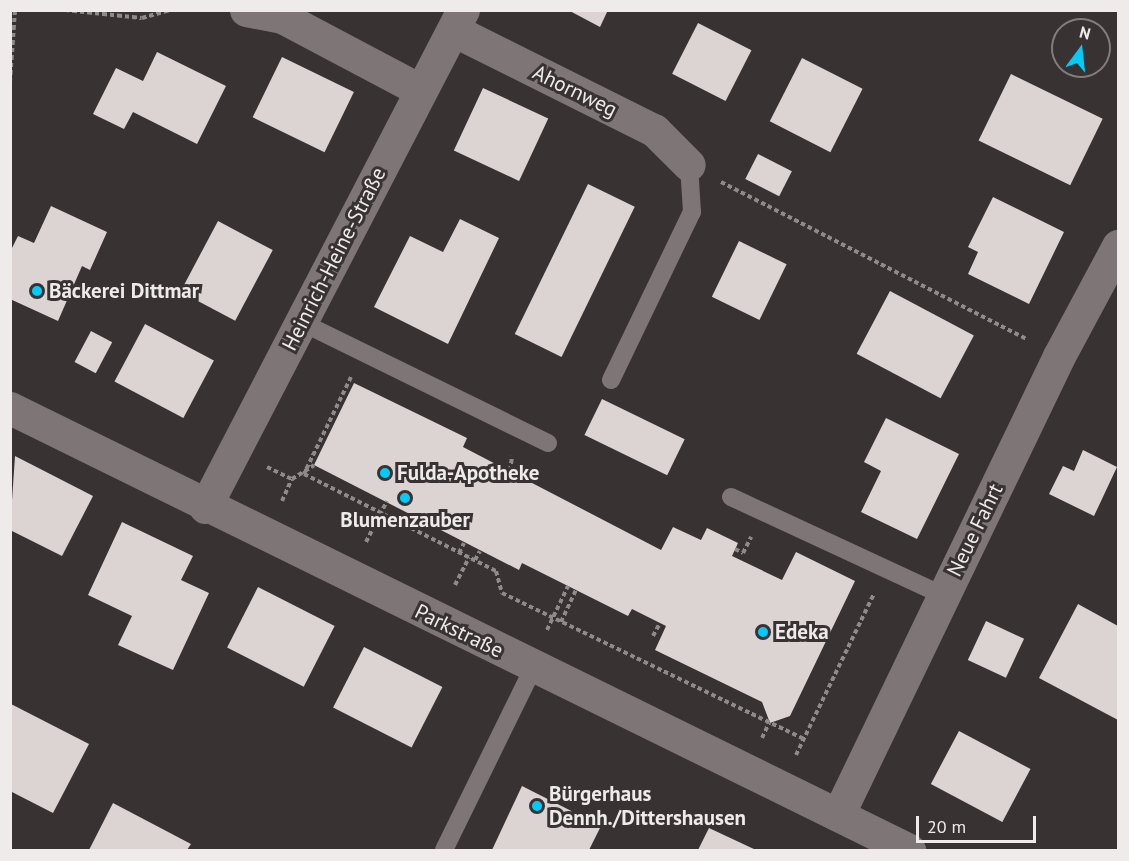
<!DOCTYPE html>
<html>
<head>
<meta charset="utf-8">
<style>
  body { margin:0 }
  #map { position:relative; width:1129px; height:861px; overflow:hidden; background:#393232; font-family:"PT Sans",sans-serif }
  div>[style] { position:absolute }
  .building>* { inset:0; background:#dcd3d3; transform-origin:0 0 }
  .path>* { height:4px; margin-top:-2px; transform-origin:0; background:repeating-linear-gradient(90deg,#908b8b 0 4.5px,transparent 0 7.5px) }
  .lane>* { height:18px; margin:-9px; padding:0 9px; transform-origin:9px; border-radius:9px; background:#7e7576 }
  .street>* { height:33px; margin:-16.5px; padding:0 16.5px; transform-origin:16.5px; border-radius:16.5px; background:#7e7576 }
  .dots>* { width:16px; height:16px; translate:-50% -50%; box-sizing:border-box; border:3px solid #393232; border-radius:50% }
  span { translate:-50% -50%; white-space:nowrap; text-align:center; line-height:1.15; -webkit-text-stroke:6px #393232; paint-order:stroke }
  .street-label { font-size:21px; color:#efebeb }
  .poi-label { font-size:21px; color:#efebeb; font-weight:700 }
  .left { translate:0 -50%; text-align:left }
  .frame { position:absolute; inset:0; border:12px solid #efebeb; pointer-events:none }
  .north { position:absolute; left:1051px; top:18px; width:60px; height:60px; box-sizing:border-box; background:#393232; border:2px solid #827c7c; border-radius:50%; rotate:15deg; font-size:16px; font-weight:700; line-height:24px; text-align:center; color:#efebeb }
  .north::after { content:''; display:block; margin:auto; width:21px; height:27px; background:#03cbf9; clip-path:polygon(50% 0,100% 100%,50% 72%,0 100%) }
  .scale { position:absolute; left:916px; top:816px; width:120px; height:27px; box-sizing:border-box; border:3px solid #efebeb; border-top:0; padding-left:8px; font-size:18px; line-height:21px; white-space:nowrap; color:#efebeb; -webkit-text-stroke:4px #393232; paint-order:stroke }
</style>
</head>
<body>
<div id="map">
  <div class="building">
    <i style="clip-path:polygon(568px 10px,608px 10px,600px 27px)"></i>
    <i style="left:698px;top:23px;width:60px;height:57px;rotate:27deg"></i>
    <i style="clip-path:polygon(157px 52px,226px 86px,197px 144px,133px 112px,124px 129px,93px 114px,116px 68px,143px 81px)"></i>
    <i style="left:282px;top:57px;width:80px;height:67px;rotate:26deg"></i>
    <i style="left:802px;top:58px;width:68px;height:71px;rotate:27deg"></i>
    <i style="left:1011px;top:74px;width:102px;height:74px;rotate:26deg"></i>
    <i style="left:483px;top:88px;width:72px;height:69px;rotate:25deg"></i>
    <i style="left:758px;top:154px;width:38px;height:28px;rotate:27deg"></i>
    <i style="left:588px;top:184px;width:52px;height:167px;rotate:26deg"></i>
    <i style="clip-path:polygon(993px 197px,1064px 232px,1029px 304px,968px 274px,978px 252px,968px 247px)"></i>
    <i style="clip-path:polygon(51px 206px,107px 232px,90px 270px,82px 266px,58px 321px,10px 299px,10px 252px,18px 236px,34px 243px)"></i>
    <i style="clip-path:polygon(460px 219px,499px 238px,448px 344px,374px 307px,410px 236px,443px 252px)"></i>
    <i style="left:218px;top:221px;width:62px;height:80px;rotate:28deg"></i>
    <i style="left:739px;top:241px;width:53px;height:62px;rotate:26deg"></i>
    <i style="left:890px;top:291px;width:95px;height:71px;rotate:28deg"></i>
    <i style="left:145px;top:324px;width:78px;height:65px;rotate:28deg"></i>
    <i style="left:91px;top:331px;width:24px;height:35px;rotate:28deg"></i>
    <i style="clip-path:polygon(354px 383px,467px 438px,463px 447px,661px 550px,673px 527px,701px 540px,707px 528px,738px 543px,732px 556px,782px 580px,796px 552px,855px 581px,790px 716px,770px 723px,762px 702px,655px 650px,666px 626px,632px 609px,628px 616px,522px 563px,519px 570px,314px 465px)"></i>
    <i style="left:602px;top:399px;width:92px;height:40px;rotate:26deg"></i>
    <i style="clip-path:polygon(886px 418px,959px 454px,917px 539px,861px 512px,881px 471px,864px 462px)"></i>
    <i style="clip-path:polygon(1083px 450px,1117px 467px,1094px 516px,1049px 494px,1063px 466px,1074px 471px)"></i>
    <i style="clip-path:polygon(15px 456px,93px 496px,62px 556px,10px 530px)"></i>
    <i style="clip-path:polygon(122px 522px,193px 556px,181px 580px,209px 593px,173px 670px,118px 645px,132px 616px,88px 595px)"></i>
    <i style="left:258px;top:587px;width:86px;height:68px;rotate:27deg"></i>
    <i style="clip-path:polygon(1078px 604px,1118px 626px,1118px 720px,1039px 678px)"></i>
    <i style="left:986px;top:621px;width:42px;height:43px;rotate:25deg"></i>
    <i style="left:364px;top:647px;width:88px;height:68px;rotate:27deg"></i>
    <i style="clip-path:polygon(11px 704px,89px 744px,53px 813px,10px 791px)"></i>
    <i style="left:959px;top:731px;width:81px;height:60px;rotate:28deg"></i>
    <i style="clip-path:polygon(522px 786px,601px 826px,589px 850px,492px 850px)"></i>
    <i style="clip-path:polygon(113px 803px,191px 844px,187px 850px,89px 850px)"></i>
    <i style="clip-path:polygon(709px 828px,756px 850px,698px 850px)"></i>
  </div>
  <div class="path">
    <i style="left:65px;top:10px;width:77px;rotate:5.9deg"></i>
    <i style="left:142px;top:18px;width:29px;rotate:-16deg"></i>
    <i style="left:10px;top:82px;width:72px;rotate:-86deg"></i>
    <i style="left:721px;top:182px;width:344px;rotate:27.2deg"></i>
    <i style="left:351px;top:377px;width:108px;rotate:115.9deg"></i>
    <i style="left:304px;top:474px;width:215px;rotate:26.8deg"></i>
    <i style="left:496px;top:571px;width:23px;rotate:75deg"></i>
    <i style="left:502px;top:593px;width:335px;rotate:25.8deg"></i>
    <i style="left:267px;top:467px;width:28px;rotate:26deg"></i>
    <i style="left:510px;top:471px;width:15px;rotate:-82deg"></i>
    <i style="left:282px;top:501px;width:24px;rotate:-66deg"></i>
    <i style="left:292px;top:479px;width:26px;rotate:-32deg"></i>
    <i style="left:366px;top:542px;width:46px;rotate:-62.9deg"></i>
    <i style="left:735px;top:549px;width:9px;rotate:27deg"></i>
    <i style="left:743px;top:553px;width:18px;rotate:-63deg"></i>
    <i style="left:459px;top:553px;width:11px;rotate:-63deg"></i>
    <i style="left:475px;top:560px;width:10px;rotate:-61deg"></i>
    <i style="left:455px;top:585px;width:31px;rotate:-63deg"></i>
    <i style="left:561px;top:622px;width:35px;rotate:-65deg"></i>
    <i style="left:547px;top:630px;width:49px;rotate:-64.5deg"></i>
    <i style="left:653px;top:636px;width:15px;rotate:-62deg"></i>
    <i style="left:762px;top:738px;width:17px;rotate:-65deg"></i>
    <i style="left:796px;top:755px;width:179px;rotate:-64.2deg"></i>
  </div>
  <div class="lane">
    <i style="left:301px;top:322px;width:275px;rotate:26.1deg"></i>
    <i style="left:611px;top:380px;width:187px;rotate:-64.3deg"></i>
    <i style="left:692px;top:212px;width:47px;rotate:-93.7deg"></i>
    <i style="left:731px;top:497px;width:235px;rotate:24.9deg"></i>
    <i style="left:444px;top:850px;width:203px;rotate:-63.9deg"></i>
  </div>
  <div class="street">
    <i style="left:246px;top:10px;width:37px;rotate:11deg"></i>
    <i style="left:282px;top:17px;width:156px;rotate:27.9deg"></i>
    <i style="left:453px;top:30px;width:225px;rotate:26.5deg"></i>
    <i style="left:654px;top:130px;width:49px;rotate:45deg"></i>
    <i style="left:10px;top:408px;width:1002px;rotate:26.18deg"></i>
    <i style="left:205px;top:507px;width:560px;rotate:-62.57deg"></i>
    <i style="left:838px;top:815px;width:509px;rotate:-64.29deg"></i>
    <i style="left:1059px;top:356px;width:125px;rotate:-61.8deg"></i>
  </div>
  <div class="dots">
    <i style="left:37px;top:291px;background:#03cbf9"></i>
    <i style="left:385px;top:473px;background:#03cbf9"></i>
    <i style="left:405px;top:498px;background:#03cbf9"></i>
    <i style="left:763px;top:632px;background:#03cbf9"></i>
    <i style="left:537px;top:806px;background:#03cbf9"></i>
  </div>
  <div class="street-label">
    <span style="left:575px;top:91px;rotate:26deg">Ahornweg</span>
    <span style="left:334px;top:259px;rotate:-63deg">Heinrich-Heine-Straße</span>
    <span style="left:975px;top:530px;rotate:-64deg">Neue Fahrt</span>
    <span style="left:459px;top:631px;rotate:26deg">Parkstraße</span>
  </div>
  <div class="poi-label">
    <span class="left" style="left:49px;top:291px">Bäckerei Dittmar</span>
    <span class="left" style="left:397px;top:473px">Fulda-Apotheke</span>
    <span style="left:405px;top:520px">Blumenzauber</span>
    <span class="left" style="left:775px;top:632px">Edeka</span>
    <span class="left" style="left:549px;top:806px">Bürgerhaus<br>Dennh./Dittershausen</span>
  </div>
  <div class="frame"></div>
  <div class="north">N</div>
  <div class="scale">20 m</div>
</div>
</body>
</html>
